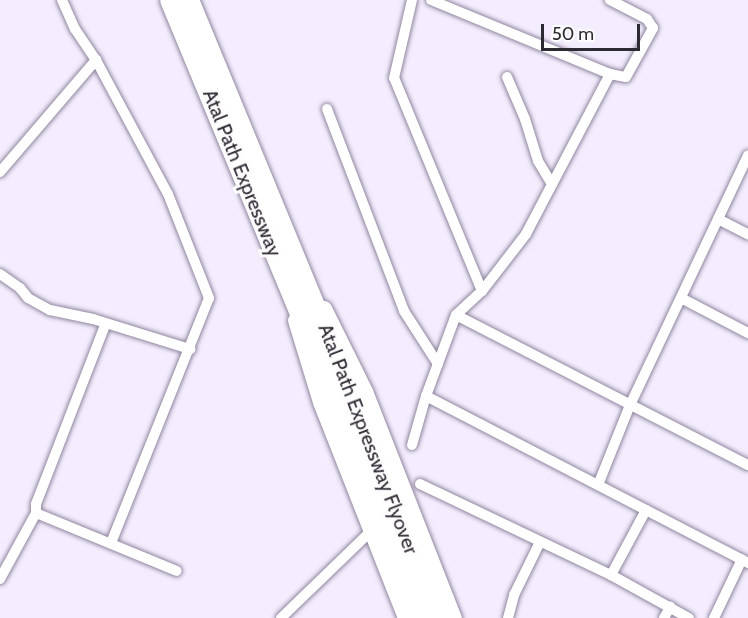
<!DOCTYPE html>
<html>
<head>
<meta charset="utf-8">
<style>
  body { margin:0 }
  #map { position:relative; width:748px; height:618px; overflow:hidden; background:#f3edfd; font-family:Cabin,sans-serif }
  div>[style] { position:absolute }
  .roads { filter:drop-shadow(0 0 2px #90869f) drop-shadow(0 0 2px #90869f) }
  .street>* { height:10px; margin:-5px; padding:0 5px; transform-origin:5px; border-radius:5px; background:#fff }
  .secondary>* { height:15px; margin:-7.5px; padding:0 7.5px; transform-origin:7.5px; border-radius:7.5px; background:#fff }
  .highway>* { height:20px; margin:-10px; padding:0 10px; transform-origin:10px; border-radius:10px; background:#fff }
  span { translate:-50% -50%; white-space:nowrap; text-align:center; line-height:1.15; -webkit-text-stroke:6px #fdfdfd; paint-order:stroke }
  .street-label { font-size:20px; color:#2e2a34 }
  .scale { position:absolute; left:541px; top:24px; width:99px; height:27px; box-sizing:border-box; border:3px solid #2e2a34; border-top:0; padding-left:8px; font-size:18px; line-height:21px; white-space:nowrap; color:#2e2a34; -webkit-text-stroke:4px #fdfdfd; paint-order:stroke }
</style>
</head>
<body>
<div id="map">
  <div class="roads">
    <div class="street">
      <i style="left:62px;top:0;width:32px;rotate:66deg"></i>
      <i style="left:75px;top:29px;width:37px;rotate:56deg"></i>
      <i style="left:96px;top:60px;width:152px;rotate:61.8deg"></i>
      <i style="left:168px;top:194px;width:112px;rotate:68.5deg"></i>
      <i style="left:209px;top:298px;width:264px;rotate:111.8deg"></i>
      <i style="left:431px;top:0;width:194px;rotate:22.5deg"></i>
      <i style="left:610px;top:74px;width:16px;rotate:11deg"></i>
      <i style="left:626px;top:77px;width:56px;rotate:-61.1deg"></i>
      <i style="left:653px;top:28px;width:11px;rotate:-124deg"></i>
      <i style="left:647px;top:19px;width:42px;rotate:-152.8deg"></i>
      <i style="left:507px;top:77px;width:46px;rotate:66.8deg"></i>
      <i style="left:525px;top:119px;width:44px;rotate:72.8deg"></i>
      <i style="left:538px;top:161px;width:27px;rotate:59deg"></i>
      <i style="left:327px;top:109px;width:216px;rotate:69.1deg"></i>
      <i style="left:404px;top:311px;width:63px;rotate:57.3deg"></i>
      <i style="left:0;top:172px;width:148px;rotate:-49.4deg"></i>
      <i style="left:718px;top:219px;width:34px;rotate:27deg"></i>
      <i style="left:0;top:274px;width:24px;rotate:35deg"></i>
      <i style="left:20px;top:288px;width:13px;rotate:51deg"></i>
      <i style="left:28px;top:298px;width:25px;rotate:29deg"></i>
      <i style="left:50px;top:310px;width:44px;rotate:11.8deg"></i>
      <i style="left:93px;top:319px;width:102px;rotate:17.2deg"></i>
      <i style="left:482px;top:291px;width:72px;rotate:-52.3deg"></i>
      <i style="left:526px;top:234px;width:181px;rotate:-62.3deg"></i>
      <i style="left:681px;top:298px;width:76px;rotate:27.6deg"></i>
      <i style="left:456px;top:315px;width:328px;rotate:27.2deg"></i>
      <i style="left:426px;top:396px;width:363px;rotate:27.4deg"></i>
      <i style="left:412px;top:445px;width:51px;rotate:-74.1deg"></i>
      <i style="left:426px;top:396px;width:86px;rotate:-69.7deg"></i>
      <i style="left:456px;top:315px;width:35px;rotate:-43deg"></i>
      <i style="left:482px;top:291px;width:230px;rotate:-112.4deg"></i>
      <i style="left:394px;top:78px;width:80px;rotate:-77deg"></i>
      <i style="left:420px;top:484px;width:212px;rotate:25.5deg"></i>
      <i style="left:611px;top:575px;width:89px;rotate:28.9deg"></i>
      <i style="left:598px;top:485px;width:86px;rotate:-68.2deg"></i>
      <i style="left:630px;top:405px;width:276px;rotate:-64.7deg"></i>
      <i style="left:36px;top:513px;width:152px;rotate:22.4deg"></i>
      <i style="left:611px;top:575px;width:74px;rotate:-61.7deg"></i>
      <i style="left:0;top:579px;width:75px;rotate:-61.4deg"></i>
      <i style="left:36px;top:513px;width:9px;rotate:-90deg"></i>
      <i style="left:36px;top:504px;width:192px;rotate:-68.9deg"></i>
      <i style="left:281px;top:618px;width:125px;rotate:-44deg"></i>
      <i style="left:508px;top:618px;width:24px;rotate:-75deg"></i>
      <i style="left:514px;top:595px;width:59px;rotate:-63.9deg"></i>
      <i style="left:664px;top:618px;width:13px;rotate:-61deg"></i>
      <i style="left:714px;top:618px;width:65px;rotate:-64.6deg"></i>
    </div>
    <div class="secondary">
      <i style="left:324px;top:308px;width:93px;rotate:63.7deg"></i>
      <i style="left:365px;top:391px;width:244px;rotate:68.6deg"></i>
      <i style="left:295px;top:320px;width:86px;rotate:73deg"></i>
      <i style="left:320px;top:402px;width:232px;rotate:68.5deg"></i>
    </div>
    <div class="highway">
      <i style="left:170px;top:0;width:374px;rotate:67.5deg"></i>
      <i style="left:313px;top:346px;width:292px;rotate:68.7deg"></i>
      <i style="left:189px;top:0;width:348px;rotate:67.6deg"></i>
      <i style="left:322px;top:322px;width:318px;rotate:68.6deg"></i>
    </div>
  </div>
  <div class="street-label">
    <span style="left:242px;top:173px;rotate:68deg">Atal Path Expressway</span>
    <span style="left:368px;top:439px;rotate:69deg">Atal Path Expressway Flyover</span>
  </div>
  <div class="scale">50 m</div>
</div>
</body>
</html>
